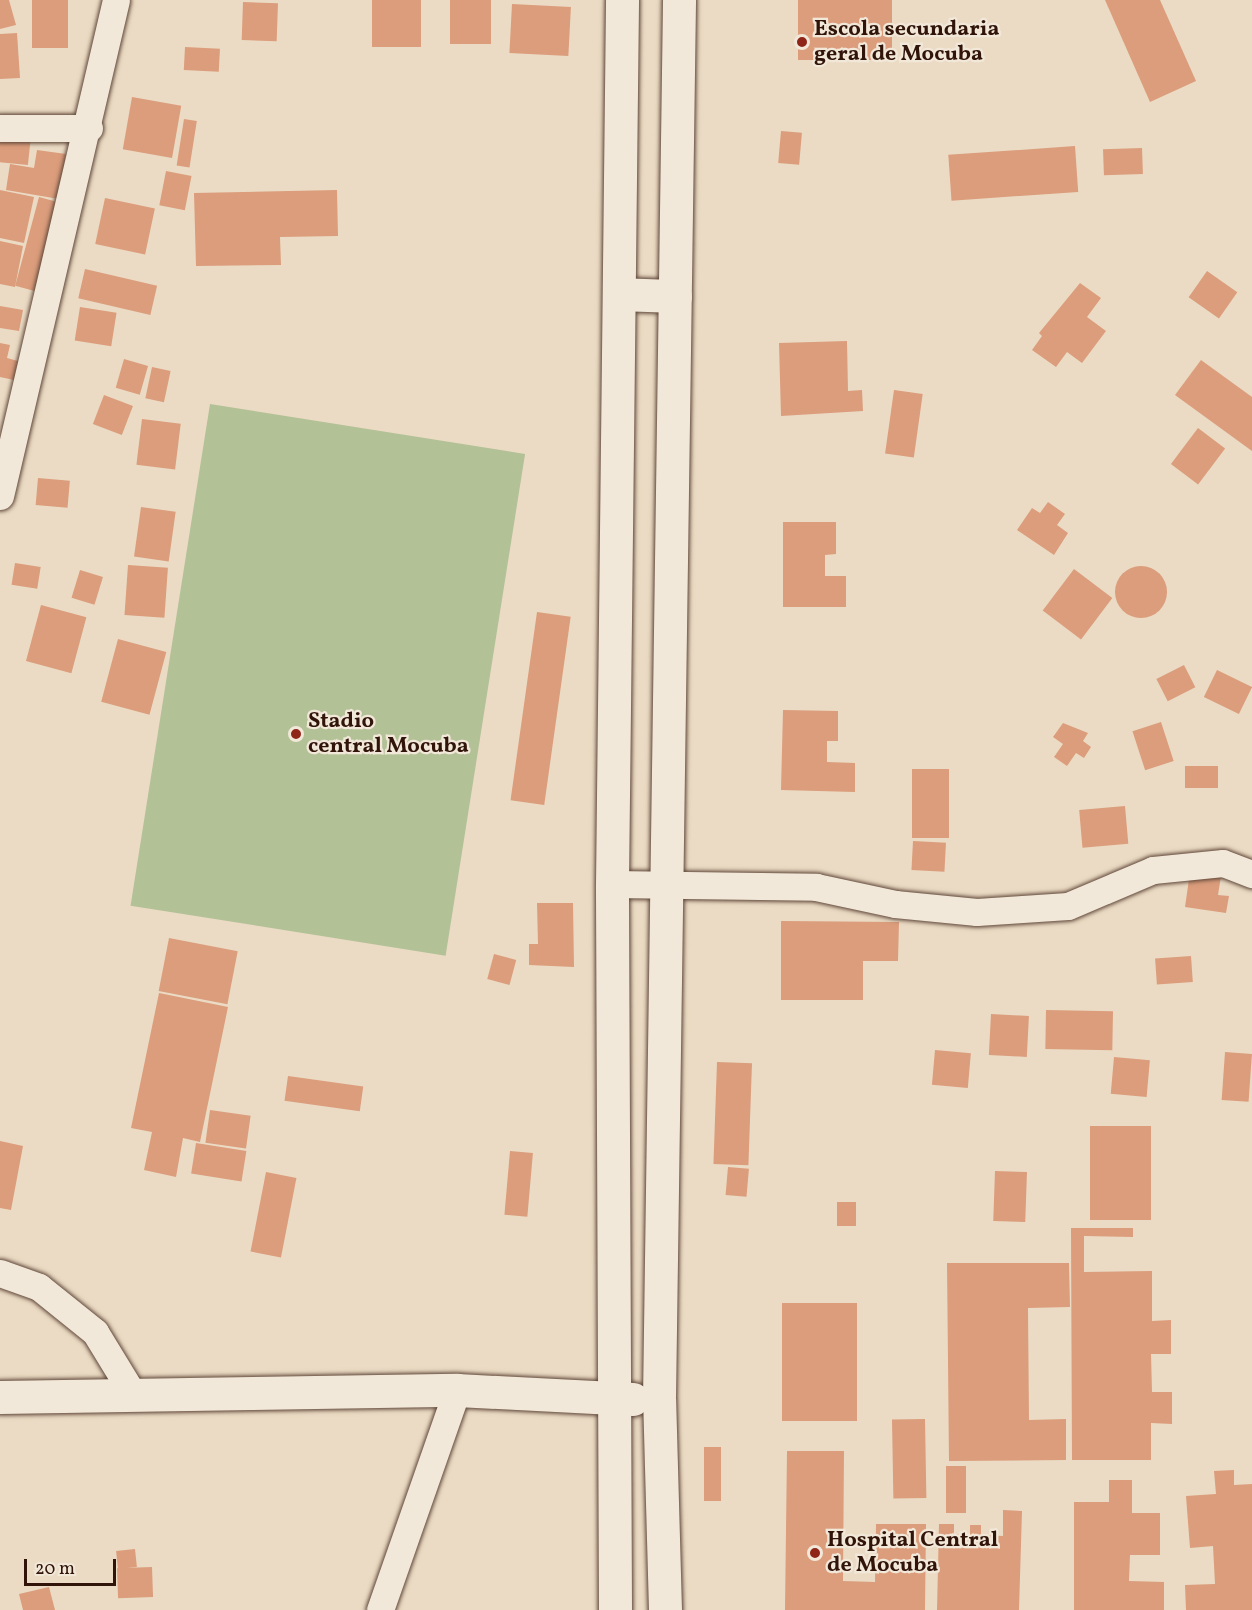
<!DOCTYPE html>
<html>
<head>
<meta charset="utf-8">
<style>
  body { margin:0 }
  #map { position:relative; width:1252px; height:1610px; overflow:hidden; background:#ebdbc4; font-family:Vollkorn,serif }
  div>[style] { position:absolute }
  .green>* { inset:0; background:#b3c197; transform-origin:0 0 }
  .building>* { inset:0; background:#db9d7c; transform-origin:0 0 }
  .round { border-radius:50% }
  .roads { filter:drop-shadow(0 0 2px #5f4638) drop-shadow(0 0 2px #5f4638) }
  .minor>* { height:27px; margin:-13.5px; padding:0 13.5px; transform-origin:13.5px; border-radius:13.5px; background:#f2e8d9 }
  .tertiary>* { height:33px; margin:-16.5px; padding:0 16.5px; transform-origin:16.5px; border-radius:16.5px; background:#f2e8d9 }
  .dots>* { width:16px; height:16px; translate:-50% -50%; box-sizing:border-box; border:3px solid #f2e8d9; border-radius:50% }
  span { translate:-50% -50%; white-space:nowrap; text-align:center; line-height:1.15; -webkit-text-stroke:4.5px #f2e8d9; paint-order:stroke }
  .poi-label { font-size:22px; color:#301409; font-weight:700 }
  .left { translate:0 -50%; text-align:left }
  .scale { position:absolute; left:24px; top:1559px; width:92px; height:27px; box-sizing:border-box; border:3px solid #301409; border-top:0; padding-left:8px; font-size:18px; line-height:21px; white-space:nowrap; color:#301409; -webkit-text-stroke:4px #f2e8d9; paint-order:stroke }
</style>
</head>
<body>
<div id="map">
  <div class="green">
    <i style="left:210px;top:404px;width:319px;height:508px;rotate:9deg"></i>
  </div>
  <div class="building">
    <i style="clip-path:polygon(0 0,9px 0,16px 25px,0 29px)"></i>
    <i style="left:32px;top:0;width:36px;height:48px"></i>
    <i style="left:372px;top:0;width:49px;height:47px"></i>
    <i style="left:450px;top:0;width:41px;height:44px"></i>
    <i style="left:798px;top:0;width:94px;height:60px"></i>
    <i style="clip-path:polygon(1105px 0,1160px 0,1196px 81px,1150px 102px)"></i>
    <i style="left:243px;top:2px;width:35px;height:38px;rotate:2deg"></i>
    <i style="left:512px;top:4px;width:59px;height:49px;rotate:3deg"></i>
    <i style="clip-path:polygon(17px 33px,20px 78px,0 79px,0 34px)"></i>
    <i style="left:185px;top:47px;width:35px;height:23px;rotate:3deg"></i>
    <i style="left:132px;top:97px;width:50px;height:53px;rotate:10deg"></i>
    <i style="left:184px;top:119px;width:13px;height:47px;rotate:9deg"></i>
    <i style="left:781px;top:131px;width:21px;height:32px;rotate:5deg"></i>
    <i style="left:0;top:134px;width:31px;height:28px;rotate:6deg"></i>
    <i style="left:1075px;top:146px;width:46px;height:127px;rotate:86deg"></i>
    <i style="left:1142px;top:148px;width:26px;height:39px;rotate:88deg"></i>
    <i style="clip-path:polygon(37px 150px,66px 154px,59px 199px,6px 190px,10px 164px,34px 168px)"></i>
    <i style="left:166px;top:171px;width:26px;height:35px;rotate:11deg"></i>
    <i style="clip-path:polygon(0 190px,34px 197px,24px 243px,0 238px)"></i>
    <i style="clip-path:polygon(337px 190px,338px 236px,280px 237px,281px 265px,196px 266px,194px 193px)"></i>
    <i style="left:39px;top:197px;width:20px;height:92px;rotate:15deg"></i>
    <i style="left:105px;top:198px;width:51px;height:47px;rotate:12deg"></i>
    <i style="clip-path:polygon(0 241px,23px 246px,15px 287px,0 284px)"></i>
    <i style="left:85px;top:269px;width:74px;height:30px;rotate:13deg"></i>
    <i style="left:1207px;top:271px;width:37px;height:32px;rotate:35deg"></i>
    <i style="clip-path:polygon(1080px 283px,1101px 298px,1087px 317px,1106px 331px,1082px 363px,1067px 352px,1056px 367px,1032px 350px,1042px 336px,1039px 333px)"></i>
    <i style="clip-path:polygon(0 306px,23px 310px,19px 331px,0 328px)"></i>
    <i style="left:80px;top:307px;width:37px;height:34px;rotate:9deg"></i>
    <i style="clip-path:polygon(847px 341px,848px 391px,862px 390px,863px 411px,781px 416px,779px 343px)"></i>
    <i style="clip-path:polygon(0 343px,10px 345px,7px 358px,18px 361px,14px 380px,0 377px)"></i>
    <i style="left:124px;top:359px;width:25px;height:30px;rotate:16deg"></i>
    <i style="clip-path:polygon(1201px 360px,1252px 397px,1252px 451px,1175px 395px)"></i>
    <i style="left:152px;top:367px;width:19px;height:32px;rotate:12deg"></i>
    <i style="left:894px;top:390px;width:29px;height:64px;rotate:8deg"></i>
    <i style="left:104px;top:395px;width:31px;height:31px;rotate:21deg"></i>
    <i style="left:142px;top:419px;width:39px;height:46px;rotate:7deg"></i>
    <i style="left:1198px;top:428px;width:34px;height:45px;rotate:37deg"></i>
    <i style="left:38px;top:478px;width:32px;height:27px;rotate:5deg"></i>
    <i style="clip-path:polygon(1048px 502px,1065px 514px,1057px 525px,1068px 533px,1054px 555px,1017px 530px,1032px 508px,1040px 513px)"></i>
    <i style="left:141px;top:507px;width:35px;height:50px;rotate:8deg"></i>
    <i style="clip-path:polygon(783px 522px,836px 522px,836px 554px,825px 555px,825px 576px,846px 576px,846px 607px,783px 607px)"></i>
    <i style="left:15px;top:563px;width:26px;height:22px;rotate:9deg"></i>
    <i style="left:128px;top:565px;width:40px;height:50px;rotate:4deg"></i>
    <i class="round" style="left:1115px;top:566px;width:52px;height:52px"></i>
    <i style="left:1074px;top:569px;width:48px;height:52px;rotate:37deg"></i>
    <i style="left:80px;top:570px;width:24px;height:29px;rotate:17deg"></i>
    <i style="left:41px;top:605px;width:47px;height:58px;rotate:15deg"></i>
    <i style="left:537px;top:612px;width:34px;height:190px;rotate:8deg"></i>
    <i style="left:118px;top:639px;width:50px;height:65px;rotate:15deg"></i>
    <i style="left:1184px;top:665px;width:25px;height:31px;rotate:63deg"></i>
    <i style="left:1217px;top:670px;width:39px;height:30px;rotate:26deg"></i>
    <i style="clip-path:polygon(783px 710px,838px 711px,838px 741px,827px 741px,827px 762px,855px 763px,855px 792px,781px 790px)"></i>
    <i style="left:1161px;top:722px;width:41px;height:30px;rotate:72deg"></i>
    <i style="clip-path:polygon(1063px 723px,1088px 733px,1083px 741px,1091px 747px,1084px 758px,1076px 753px,1067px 766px,1054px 757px,1063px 744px,1053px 737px)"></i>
    <i style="left:1218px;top:766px;width:22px;height:33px;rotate:90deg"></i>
    <i style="left:912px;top:769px;width:37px;height:69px"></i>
    <i style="left:1125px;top:806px;width:38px;height:46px;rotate:85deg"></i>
    <i style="left:913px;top:841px;width:33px;height:29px;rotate:3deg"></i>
    <i style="clip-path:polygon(1190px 872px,1221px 876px,1218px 895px,1229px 896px,1226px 913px,1185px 907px)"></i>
    <i style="clip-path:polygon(537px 903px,573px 903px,574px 967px,529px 965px,529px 944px,538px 944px)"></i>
    <i style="clip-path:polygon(781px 921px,899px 922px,898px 961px,863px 961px,863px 1000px,781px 1000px)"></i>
    <i style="left:169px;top:938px;width:70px;height:54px;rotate:11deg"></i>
    <i style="left:494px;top:954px;width:23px;height:26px;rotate:15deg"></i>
    <i style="left:1191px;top:956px;width:26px;height:36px;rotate:86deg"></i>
    <i style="clip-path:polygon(159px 993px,228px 1007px,200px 1142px,183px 1138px,176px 1177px,144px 1170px,152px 1132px,131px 1128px)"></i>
    <i style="left:1046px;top:1010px;width:67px;height:39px;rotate:1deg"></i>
    <i style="left:991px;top:1014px;width:38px;height:41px;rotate:3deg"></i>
    <i style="left:935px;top:1050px;width:36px;height:35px;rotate:5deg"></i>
    <i style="left:1225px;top:1052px;width:27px;height:48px;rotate:4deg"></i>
    <i style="left:1114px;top:1057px;width:36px;height:37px;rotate:5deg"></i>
    <i style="left:717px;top:1062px;width:35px;height:102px;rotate:2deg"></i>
    <i style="left:288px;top:1076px;width:76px;height:25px;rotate:8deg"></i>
    <i style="left:210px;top:1110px;width:41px;height:33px;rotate:8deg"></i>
    <i style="left:1090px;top:1126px;width:61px;height:94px"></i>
    <i style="clip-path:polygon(0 1141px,23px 1146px,11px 1210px,0 1208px)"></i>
    <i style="left:196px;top:1143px;width:51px;height:31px;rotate:9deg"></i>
    <i style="left:510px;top:1151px;width:23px;height:64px;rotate:5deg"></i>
    <i style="left:728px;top:1167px;width:21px;height:28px;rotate:5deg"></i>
    <i style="left:995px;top:1171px;width:32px;height:50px;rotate:2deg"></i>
    <i style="left:266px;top:1172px;width:31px;height:81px;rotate:11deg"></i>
    <i style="left:837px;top:1202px;width:19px;height:24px"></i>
    <i style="clip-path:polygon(1071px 1228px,1133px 1228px,1133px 1237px,1084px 1236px,1084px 1272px,1152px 1271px,1152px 1321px,1171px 1320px,1171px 1354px,1151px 1354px,1152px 1392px,1172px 1392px,1172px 1424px,1151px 1423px,1151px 1460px,1072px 1460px)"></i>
    <i style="clip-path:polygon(947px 1263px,1069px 1263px,1070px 1307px,1028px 1308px,1029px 1420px,1066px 1419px,1066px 1460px,949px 1461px)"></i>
    <i style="left:857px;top:1303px;width:118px;height:75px;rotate:90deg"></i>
    <i style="left:925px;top:1419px;width:79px;height:33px;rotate:89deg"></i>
    <i style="left:704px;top:1447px;width:17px;height:54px"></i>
    <i style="clip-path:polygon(787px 1451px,844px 1451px,843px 1581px,875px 1582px,876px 1524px,926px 1524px,925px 1610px,785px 1610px)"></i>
    <i style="left:946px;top:1466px;width:20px;height:47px"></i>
    <i style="clip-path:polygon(1234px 1470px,1234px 1485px,1252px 1484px,1252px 1610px,1186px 1610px,1185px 1585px,1215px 1584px,1213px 1546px,1190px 1548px,1186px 1496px,1216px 1494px,1214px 1471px)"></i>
    <i style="clip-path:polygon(1109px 1480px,1132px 1480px,1132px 1513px,1160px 1513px,1160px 1555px,1130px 1555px,1129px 1581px,1164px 1582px,1164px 1610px,1074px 1610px,1074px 1502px,1109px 1502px)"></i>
    <i style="clip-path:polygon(1003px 1510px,1022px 1511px,1019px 1610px,937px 1610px,939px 1524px,954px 1524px,954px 1534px,970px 1535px,970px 1525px,981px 1525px,981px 1535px,1003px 1536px)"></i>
    <i style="left:135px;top:1549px;width:18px;height:19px;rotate:84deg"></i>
    <i style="left:152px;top:1567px;width:30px;height:35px;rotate:88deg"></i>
    <i style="clip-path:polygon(49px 1587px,55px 1610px,23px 1610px,19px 1594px)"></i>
  </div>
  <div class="roads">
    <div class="minor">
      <i style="left:0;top:128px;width:89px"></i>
      <i style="left:0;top:496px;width:509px;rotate:-76.84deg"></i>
      <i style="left:612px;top:884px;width:204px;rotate:0.8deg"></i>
      <i style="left:816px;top:887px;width:81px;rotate:12.1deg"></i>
      <i style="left:895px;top:904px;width:82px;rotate:5.6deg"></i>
      <i style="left:977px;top:912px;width:91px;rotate:-3.8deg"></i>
      <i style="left:1068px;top:906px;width:92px;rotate:-23deg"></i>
      <i style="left:1153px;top:870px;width:70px;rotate:-5.7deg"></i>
      <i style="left:1223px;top:863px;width:31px;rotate:21deg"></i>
      <i style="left:0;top:1273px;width:41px;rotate:19.7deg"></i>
      <i style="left:39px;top:1287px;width:72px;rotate:38.8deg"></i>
      <i style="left:95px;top:1332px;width:75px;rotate:58.6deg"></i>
      <i style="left:380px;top:1610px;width:233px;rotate:-70.7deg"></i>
    </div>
    <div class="tertiary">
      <i style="left:620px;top:294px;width:55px;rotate:2.1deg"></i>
      <i style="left:0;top:1397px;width:457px;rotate:-0.9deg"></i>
      <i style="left:457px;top:1390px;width:176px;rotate:2.9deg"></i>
      <i style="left:615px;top:1610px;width:726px;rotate:-90.24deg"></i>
      <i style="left:612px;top:884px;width:884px;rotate:-89.35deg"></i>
      <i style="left:665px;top:1610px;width:211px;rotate:-91.6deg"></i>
      <i style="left:659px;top:1399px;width:1399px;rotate:-89.18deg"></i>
    </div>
  </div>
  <div class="dots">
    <i style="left:802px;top:42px;background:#8f2418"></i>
    <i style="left:296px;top:734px;background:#8f2418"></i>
    <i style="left:815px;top:1553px;background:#8f2418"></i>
  </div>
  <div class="poi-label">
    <span class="left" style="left:814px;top:42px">Escola secundaria<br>geral de Mocuba</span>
    <span class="left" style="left:308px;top:734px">Stadio<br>central Mocuba</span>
    <span class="left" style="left:827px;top:1553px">Hospital Central<br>de Mocuba</span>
  </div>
  <div class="scale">20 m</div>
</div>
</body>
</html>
